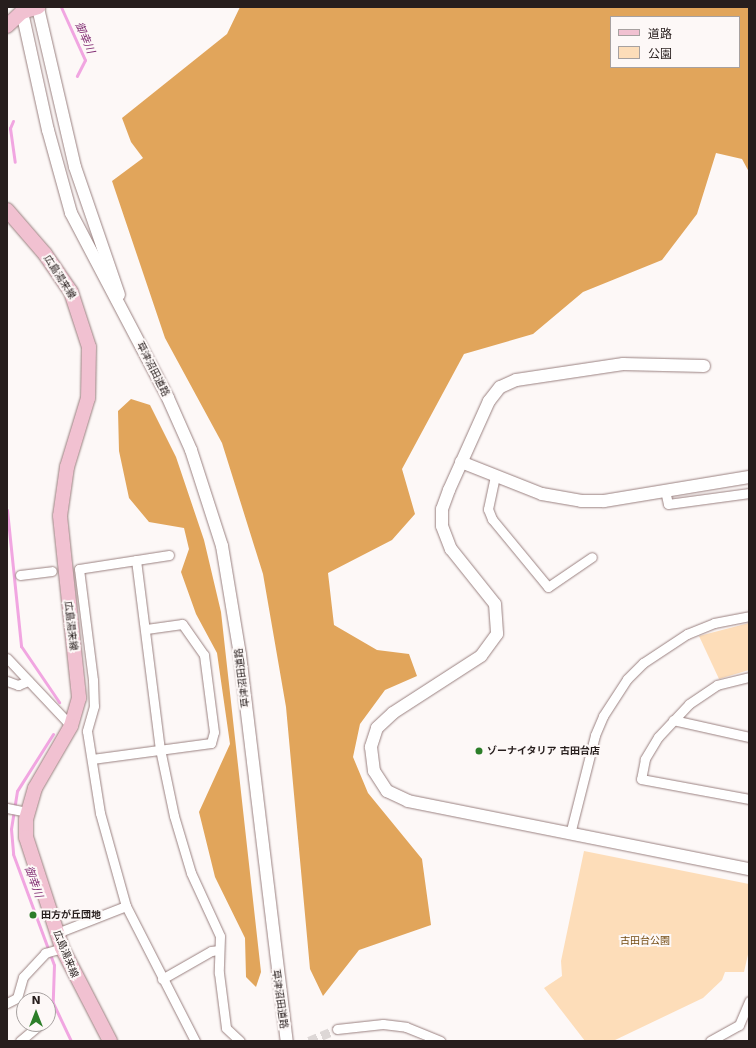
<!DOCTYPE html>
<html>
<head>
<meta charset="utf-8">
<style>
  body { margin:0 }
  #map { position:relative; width:756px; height:1048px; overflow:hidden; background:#fdf8f7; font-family:"DejaVu Sans","Noto Sans JP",sans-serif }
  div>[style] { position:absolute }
  .green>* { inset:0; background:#fdddb9 }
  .forest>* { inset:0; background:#e1a55b }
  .stream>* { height:3px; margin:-1.5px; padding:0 1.5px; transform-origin:1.5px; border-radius:1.5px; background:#f1a6e1 }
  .street-tunnel>* { height:9px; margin-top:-4.5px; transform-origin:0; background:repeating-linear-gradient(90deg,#ddd7d6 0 9px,transparent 0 13.5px) }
  .roads { filter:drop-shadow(0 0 1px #9a8180) drop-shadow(0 0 1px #9a8180) }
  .street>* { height:9px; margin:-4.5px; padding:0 4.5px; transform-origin:4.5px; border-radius:4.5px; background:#fff }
  .secondary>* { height:12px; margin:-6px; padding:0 6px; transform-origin:6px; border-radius:6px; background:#fff }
  .primary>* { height:14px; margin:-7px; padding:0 7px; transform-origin:7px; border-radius:7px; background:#f1c1d1 }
  .dots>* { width:11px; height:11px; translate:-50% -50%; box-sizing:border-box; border:2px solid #fdf8f7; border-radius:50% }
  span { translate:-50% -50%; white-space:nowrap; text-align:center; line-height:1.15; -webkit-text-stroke:4px #fdf8f7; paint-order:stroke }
  .street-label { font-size:10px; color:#271e1d }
  .poi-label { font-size:10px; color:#271e1d; font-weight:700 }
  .left { translate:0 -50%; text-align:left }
  .park-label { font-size:10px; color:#734b13 }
  .water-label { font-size:11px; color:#812c73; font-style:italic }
  .frame { position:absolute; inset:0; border:8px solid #271e1d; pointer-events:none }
  .legend { position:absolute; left:610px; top:16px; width:130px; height:52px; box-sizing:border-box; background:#fdf8f7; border:1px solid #a7a1a0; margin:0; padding:5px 7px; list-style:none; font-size:12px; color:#271e1d }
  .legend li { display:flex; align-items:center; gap:8px; height:20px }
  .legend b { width:20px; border:1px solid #a7a1a0 }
  .north { position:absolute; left:16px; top:992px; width:40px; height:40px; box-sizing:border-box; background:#fdf8f7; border:1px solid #a7a1a0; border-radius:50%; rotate:0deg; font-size:11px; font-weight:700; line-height:16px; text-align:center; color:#271e1d }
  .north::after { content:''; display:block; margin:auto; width:14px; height:18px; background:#2c7e29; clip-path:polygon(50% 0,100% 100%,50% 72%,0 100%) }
</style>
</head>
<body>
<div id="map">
  <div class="green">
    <i style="clip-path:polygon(749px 623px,749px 670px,719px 679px,699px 636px)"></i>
    <i style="clip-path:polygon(584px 851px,749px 884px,749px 950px,744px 972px,725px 972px,722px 980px,703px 998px,613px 1041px,585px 1041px,544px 988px,562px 976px,561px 961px)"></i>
  </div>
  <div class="forest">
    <i style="clip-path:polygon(evenodd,240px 7px,749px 7px,749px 172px,742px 159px,716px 153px,697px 214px,662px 260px,583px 292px,533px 334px,464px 354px,402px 469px,415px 514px,392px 540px,328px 573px,334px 625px,377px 650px,409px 654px,417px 676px,385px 690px,360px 724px,353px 757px,368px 793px,422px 859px,431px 925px,359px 950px,323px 996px,310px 969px,286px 707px,263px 574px,222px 443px,165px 338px,112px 181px,143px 158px,131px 142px,122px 118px,227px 34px,240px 7px,611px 17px,739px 17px,739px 67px,611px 67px,611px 17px)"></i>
    <i style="clip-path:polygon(131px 399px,150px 405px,176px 457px,204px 540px,221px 612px,261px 972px,256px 987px,246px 977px,245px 938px,215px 877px,199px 812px,230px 744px,217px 653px,196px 614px,181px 572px,189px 549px,184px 528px,149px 522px,129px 498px,119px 451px,118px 411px)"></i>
  </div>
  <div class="stream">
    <i style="left:61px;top:7px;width:58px;rotate:65.6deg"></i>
    <i style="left:85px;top:60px;width:18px;rotate:117deg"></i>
    <i style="left:13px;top:121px;width:8px;rotate:113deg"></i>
    <i style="left:10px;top:128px;width:34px;rotate:82deg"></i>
    <i style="left:7px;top:510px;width:137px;rotate:84.1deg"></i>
    <i style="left:21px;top:646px;width:68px;rotate:55.8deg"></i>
    <i style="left:53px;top:734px;width:67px;rotate:122.3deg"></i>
    <i style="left:17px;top:791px;width:38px;rotate:99deg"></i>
    <i style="left:11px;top:829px;width:25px;rotate:85deg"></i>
    <i style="left:13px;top:854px;width:118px;rotate:69.7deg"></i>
    <i style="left:54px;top:965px;width:38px;rotate:92deg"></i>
    <i style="left:53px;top:1003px;width:42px;rotate:64.7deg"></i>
  </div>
  <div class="street-tunnel">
    <i style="left:309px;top:1041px;width:30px;rotate:-23deg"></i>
  </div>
  <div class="roads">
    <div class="street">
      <i style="left:495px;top:476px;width:34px;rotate:102deg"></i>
      <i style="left:488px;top:509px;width:11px;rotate:68deg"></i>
      <i style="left:492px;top:519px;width:88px;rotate:50.5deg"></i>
      <i style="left:548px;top:587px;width:53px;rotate:-34.3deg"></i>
      <i style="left:665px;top:490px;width:14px;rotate:78deg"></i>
      <i style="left:668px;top:504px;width:82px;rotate:-7.7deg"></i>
      <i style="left:169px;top:555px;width:91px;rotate:171.2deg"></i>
      <i style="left:79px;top:569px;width:112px;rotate:82.8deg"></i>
      <i style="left:93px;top:680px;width:26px;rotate:88deg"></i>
      <i style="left:94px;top:706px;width:26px;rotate:106deg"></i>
      <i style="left:87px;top:731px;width:83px;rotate:81deg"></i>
      <i style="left:100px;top:813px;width:97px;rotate:74.4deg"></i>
      <i style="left:126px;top:906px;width:152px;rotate:62.9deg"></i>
      <i style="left:136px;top:560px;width:191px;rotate:82.8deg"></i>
      <i style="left:160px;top:749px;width:68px;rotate:78.2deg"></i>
      <i style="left:174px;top:816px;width:59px;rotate:73.4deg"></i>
      <i style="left:191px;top:873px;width:69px;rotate:65.3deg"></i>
      <i style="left:220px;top:936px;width:37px;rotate:92deg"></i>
      <i style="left:219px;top:973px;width:55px;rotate:82.7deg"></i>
      <i style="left:226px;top:1028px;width:19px;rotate:43deg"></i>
      <i style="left:20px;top:575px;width:32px;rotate:-7deg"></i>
      <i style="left:7px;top:658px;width:93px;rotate:46.7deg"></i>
      <i style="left:749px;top:677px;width:33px;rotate:166deg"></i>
      <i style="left:717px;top:685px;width:34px;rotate:146deg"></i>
      <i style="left:689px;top:704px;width:45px;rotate:133.2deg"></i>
      <i style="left:658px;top:737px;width:26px;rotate:121deg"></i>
      <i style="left:645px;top:759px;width:20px;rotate:101deg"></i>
      <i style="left:641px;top:779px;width:110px;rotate:10.5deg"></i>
      <i style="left:7px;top:681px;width:12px;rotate:20deg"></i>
      <i style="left:18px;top:685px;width:11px;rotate:-22deg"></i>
      <i style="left:673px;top:720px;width:78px;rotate:12.6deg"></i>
      <i style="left:92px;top:759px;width:120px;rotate:-7.7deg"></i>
      <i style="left:211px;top:743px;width:11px;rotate:-75deg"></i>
      <i style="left:214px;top:732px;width:78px;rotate:-97.4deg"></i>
      <i style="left:204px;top:655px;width:38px;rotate:-125deg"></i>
      <i style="left:182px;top:624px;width:36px;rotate:172deg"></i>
      <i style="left:7px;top:808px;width:20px;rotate:11deg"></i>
      <i style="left:570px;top:834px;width:102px;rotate:-75.8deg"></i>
      <i style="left:595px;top:735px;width:21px;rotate:-67deg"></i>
      <i style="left:603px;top:716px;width:44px;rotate:-57deg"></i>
      <i style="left:627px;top:679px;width:23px;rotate:-45deg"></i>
      <i style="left:643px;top:663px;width:53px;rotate:-33.4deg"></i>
      <i style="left:687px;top:634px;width:29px;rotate:-22deg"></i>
      <i style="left:714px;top:623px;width:36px;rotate:-11deg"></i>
      <i style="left:57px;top:933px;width:74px;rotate:-21.4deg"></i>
      <i style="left:162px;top:979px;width:56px;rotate:-29.7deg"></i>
      <i style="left:211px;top:951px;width:8px;rotate:-7deg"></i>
      <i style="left:7px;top:1003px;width:11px;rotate:-27deg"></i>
      <i style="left:17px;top:998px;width:22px;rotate:-74deg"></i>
      <i style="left:23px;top:977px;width:33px;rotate:-47deg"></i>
      <i style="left:45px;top:953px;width:18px;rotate:-16deg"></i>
      <i style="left:337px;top:1029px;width:46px;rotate:-6.2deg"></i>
      <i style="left:383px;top:1024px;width:23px;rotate:7deg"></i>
      <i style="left:406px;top:1027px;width:37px;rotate:22deg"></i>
      <i style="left:20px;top:1041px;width:26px;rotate:-40deg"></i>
      <i style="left:710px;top:1041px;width:33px;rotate:-29deg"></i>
      <i style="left:739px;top:1025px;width:26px;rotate:-67deg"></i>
    </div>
    <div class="secondary">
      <i style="left:38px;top:8px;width:163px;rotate:76.9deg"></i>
      <i style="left:75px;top:167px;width:135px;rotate:71deg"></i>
      <i style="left:22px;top:12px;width:121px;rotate:77.6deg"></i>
      <i style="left:48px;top:130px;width:86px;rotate:74.5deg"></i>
      <i style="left:71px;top:213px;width:209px;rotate:62.3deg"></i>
      <i style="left:168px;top:398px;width:57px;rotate:66.1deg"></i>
      <i style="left:191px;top:450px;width:101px;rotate:72.1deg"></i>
      <i style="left:222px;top:546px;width:110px;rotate:80.6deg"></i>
      <i style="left:240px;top:655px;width:389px;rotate:83.1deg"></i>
      <i style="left:704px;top:366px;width:81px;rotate:-178.6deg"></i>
      <i style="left:623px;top:364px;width:108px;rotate:171.5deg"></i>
      <i style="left:516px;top:380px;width:17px;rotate:156deg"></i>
      <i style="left:500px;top:387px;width:18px;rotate:128deg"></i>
      <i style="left:489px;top:401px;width:98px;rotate:114.2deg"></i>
      <i style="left:449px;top:490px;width:20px;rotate:110deg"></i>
      <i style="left:442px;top:509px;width:17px;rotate:90deg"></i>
      <i style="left:442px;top:526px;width:25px;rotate:69deg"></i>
      <i style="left:451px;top:549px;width:70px;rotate:51.3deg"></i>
      <i style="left:495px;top:604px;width:30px;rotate:86deg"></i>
      <i style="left:497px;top:634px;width:27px;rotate:126deg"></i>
      <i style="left:481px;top:656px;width:105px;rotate:147.1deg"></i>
      <i style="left:393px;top:713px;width:22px;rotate:137deg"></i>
      <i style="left:377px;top:728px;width:20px;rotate:108deg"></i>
      <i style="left:371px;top:747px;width:24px;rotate:83deg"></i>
      <i style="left:374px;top:771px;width:24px;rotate:57deg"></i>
      <i style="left:387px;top:791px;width:23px;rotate:25deg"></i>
      <i style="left:408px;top:801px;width:348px;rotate:11.3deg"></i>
      <i style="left:461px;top:462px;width:87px;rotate:21.6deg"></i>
      <i style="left:542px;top:494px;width:40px;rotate:10deg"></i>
      <i style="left:581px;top:501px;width:23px"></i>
      <i style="left:604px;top:501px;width:147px;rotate:-9.4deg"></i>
    </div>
    <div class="primary">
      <i style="left:7px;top:26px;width:21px;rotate:-43deg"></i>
      <i style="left:22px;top:12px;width:17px;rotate:-17deg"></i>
      <i style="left:7px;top:210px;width:58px;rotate:49.2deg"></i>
      <i style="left:45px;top:254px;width:46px;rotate:55.6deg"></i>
      <i style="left:71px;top:292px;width:58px;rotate:71.9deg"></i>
      <i style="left:89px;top:347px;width:51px;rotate:91.1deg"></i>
      <i style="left:88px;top:398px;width:72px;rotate:106.9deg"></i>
      <i style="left:67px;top:467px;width:49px;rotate:98.1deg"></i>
      <i style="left:60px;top:516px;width:183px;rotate:84deg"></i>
      <i style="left:79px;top:698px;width:29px;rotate:106deg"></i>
      <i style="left:71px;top:726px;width:72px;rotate:120.1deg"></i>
      <i style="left:35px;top:788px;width:32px;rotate:106deg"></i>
      <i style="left:26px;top:819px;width:18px;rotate:90deg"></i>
      <i style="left:26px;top:837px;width:117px;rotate:72deg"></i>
      <i style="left:62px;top:948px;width:105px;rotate:62.7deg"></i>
    </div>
  </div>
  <div class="dots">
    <i style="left:479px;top:751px;background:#2c7e29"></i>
    <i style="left:33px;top:915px;background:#2c7e29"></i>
  </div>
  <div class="street-label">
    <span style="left:60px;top:277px;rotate:57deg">広島湯来線</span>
    <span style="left:153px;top:369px;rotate:63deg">草津沼田道路</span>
    <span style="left:71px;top:626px;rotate:83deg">広島湯来線</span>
    <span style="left:242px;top:678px;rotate:-97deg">草津沼田道路</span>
    <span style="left:66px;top:954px;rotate:68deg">広島湯来線</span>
    <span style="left:280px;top:999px;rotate:82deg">草津沼田道路</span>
  </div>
  <div class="poi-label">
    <span class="left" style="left:487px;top:751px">ゾーナイタリア 古田台店</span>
    <span class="left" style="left:41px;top:915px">田方が丘団地</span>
  </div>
  <div class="park-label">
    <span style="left:645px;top:941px">古田台公園</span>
  </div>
  <div class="water-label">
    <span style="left:84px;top:38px;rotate:67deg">御幸川</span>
    <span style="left:33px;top:882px;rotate:70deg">御幸川</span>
  </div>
  <div class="frame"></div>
  <ul class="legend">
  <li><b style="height:5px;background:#f1c1d1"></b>道路</li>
  <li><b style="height:11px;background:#fdddb9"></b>公園</li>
  </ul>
  <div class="north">N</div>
</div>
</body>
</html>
